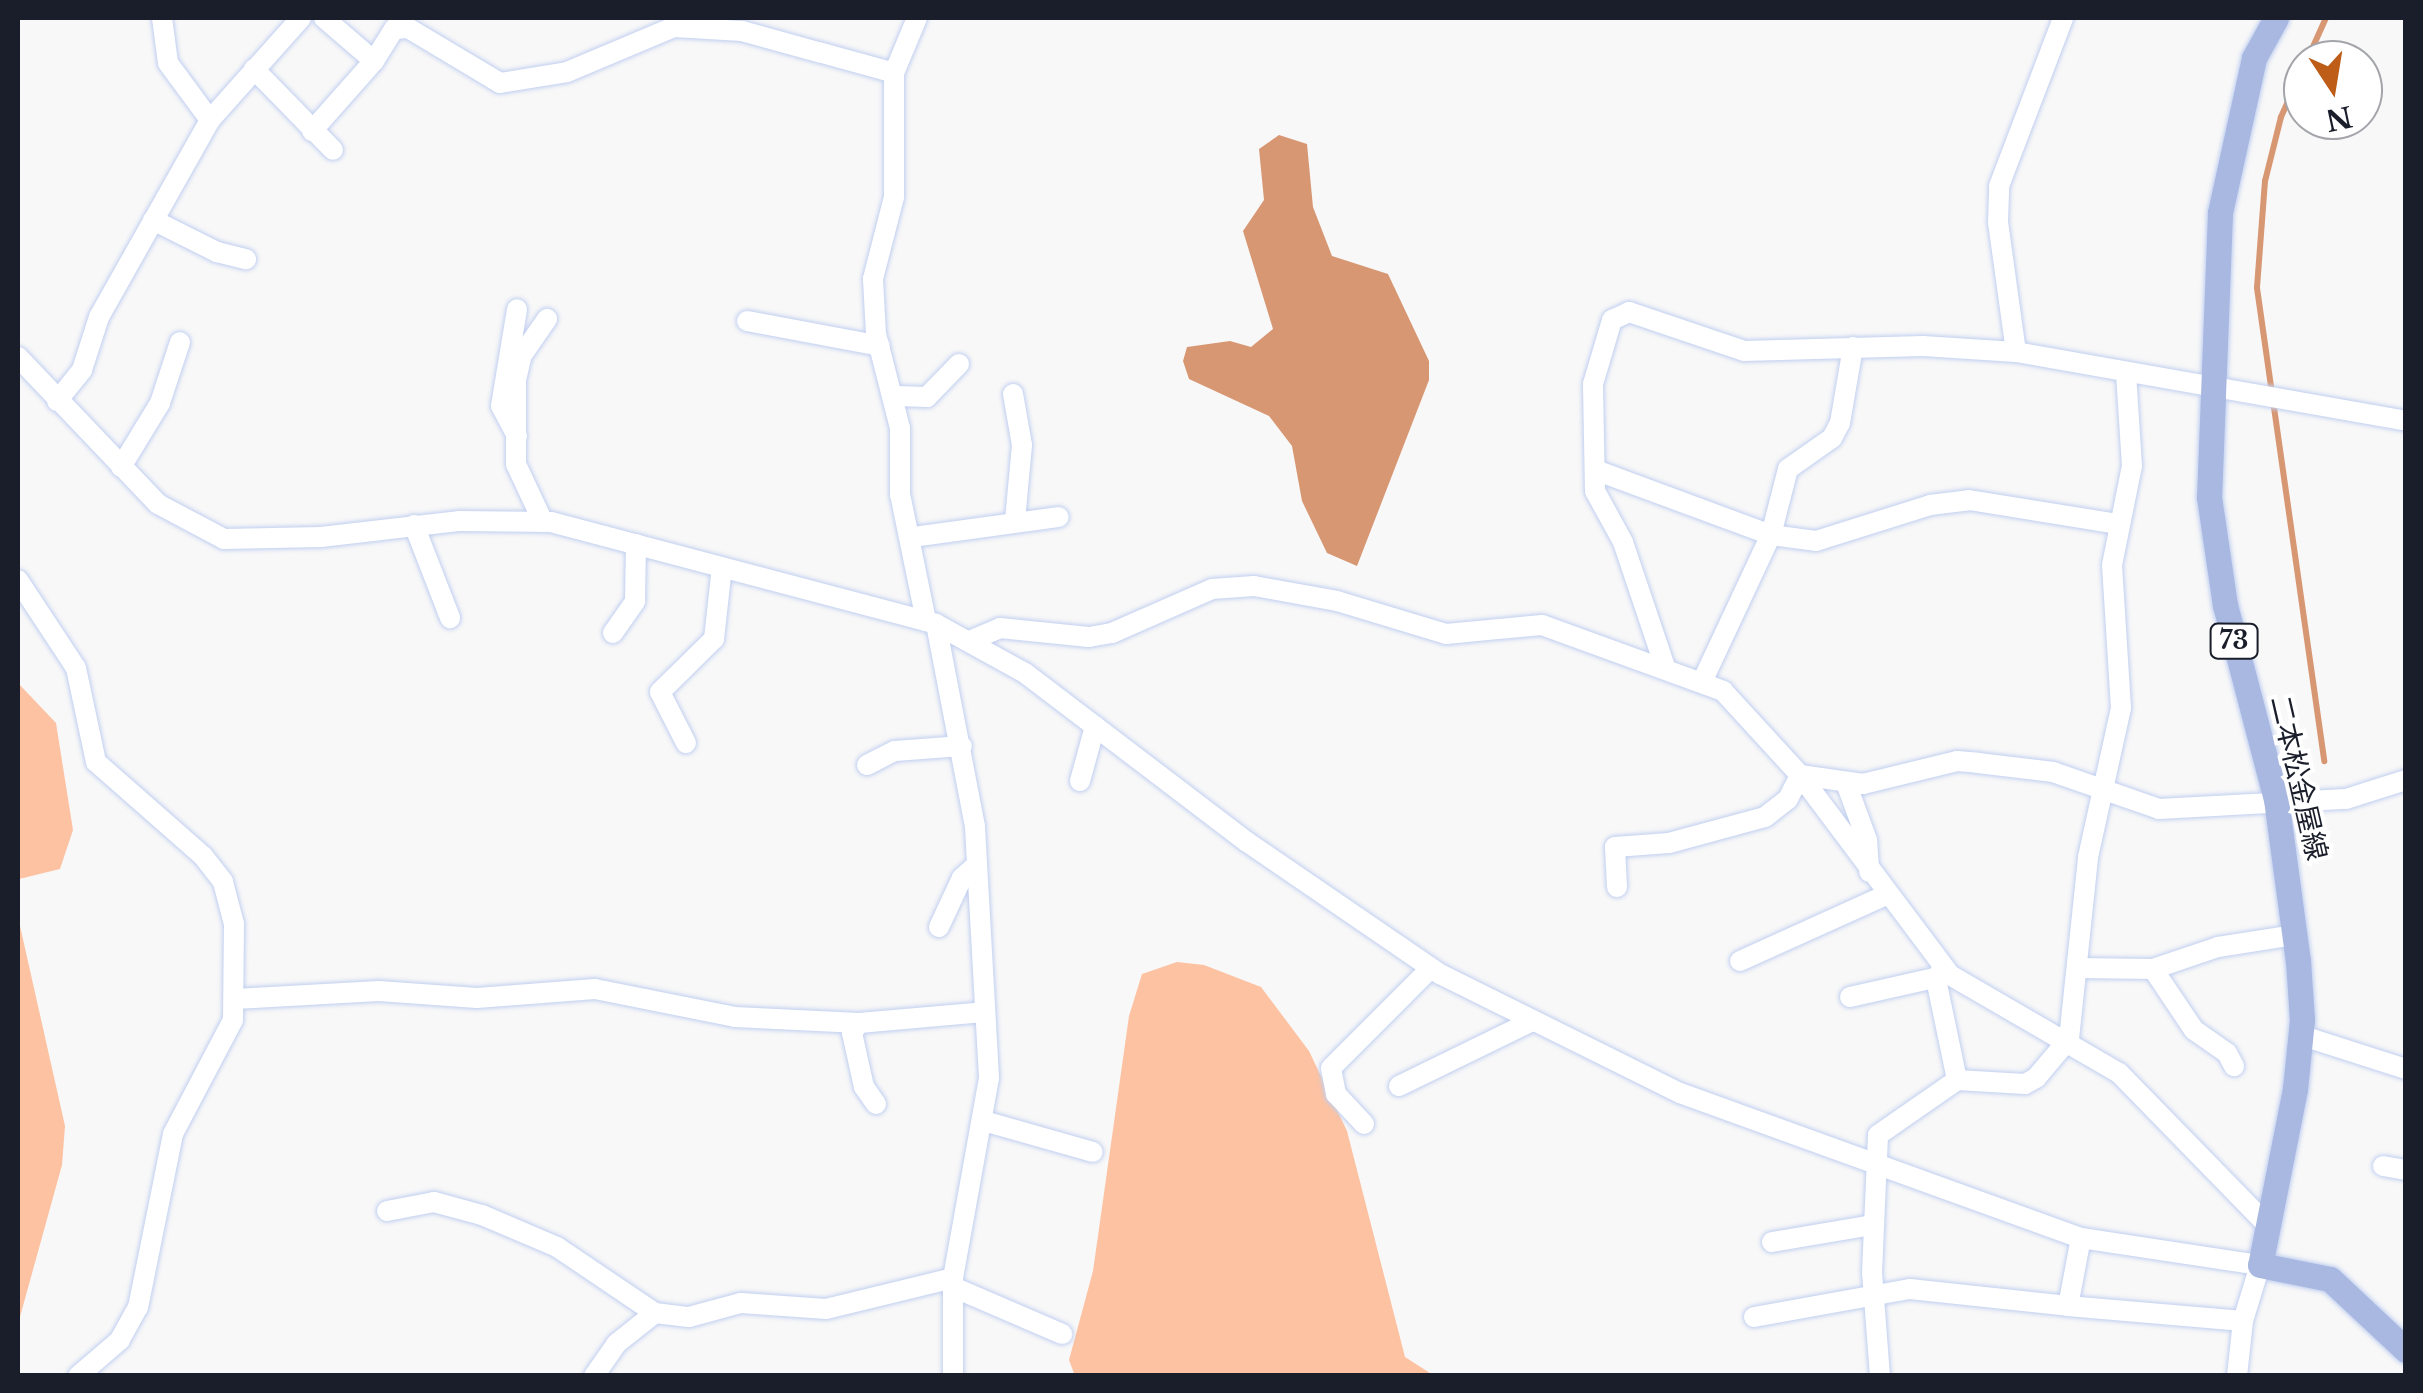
<!DOCTYPE html>
<html>
<head>
<meta charset="utf-8">
<style>
  body { margin:0 }
  #map { position:relative; width:2423px; height:1393px; overflow:hidden; background:#f8f8f8; font-family:"Libre Baskerville","Noto Sans JP",serif }
  div>[style] { position:absolute }
  .green>* { inset:0; background:#fcc2a2 }
  .water>* { inset:0; background:#d89773 }
  .stream>* { height:6px; margin:-3px; padding:0 3px; transform-origin:3px; border-radius:3px; background:#d89773 }
  .roads { filter:drop-shadow(0 0 2px #c1cff0) drop-shadow(0 0 2px #c1cff0) }
  .minor>* { height:20px; margin:-10px; padding:0 10px; transform-origin:10px; border-radius:10px; background:#fff }
  .major>* { height:25px; margin:-12.5px; padding:0 12.5px; transform-origin:12.5px; border-radius:12.5px; background:#a8b8e0 }
  span { translate:-50% -50%; white-space:nowrap; text-align:center; line-height:1.15; -webkit-text-stroke:8px #fff; paint-order:stroke }
  .shield-label span { padding:2px 8px; background:#fff; border:2px solid; border-radius:8px; -webkit-text-stroke-width:0 }
  .shield-label { font-size:25px; color:#191e2a; font-weight:700 }
  .street-label { font-size:28px; color:#191e2a }
  .frame { position:absolute; inset:0; border:20px solid #191e2a; pointer-events:none }
  .north { position:absolute; left:2283px; top:40px; width:100px; height:100px; box-sizing:border-box; background:#fff; border:2px solid #a3a5aa; border-radius:50%; rotate:168deg; font-size:28px; font-weight:700; line-height:40px; text-align:center; color:#191e2a }
  .north::after { content:''; display:block; margin:auto; width:35px; height:45px; background:#bd5d18; clip-path:polygon(50% 0,100% 100%,50% 72%,0 100%) }
</style>
</head>
<body>
<div id="map">
  <div class="green">
    <i style="clip-path:polygon(18px 683px,56px 723px,73px 830px,60px 869px,19px 879px)"></i>
    <i style="clip-path:polygon(18px 917px,65px 1126px,62px 1165px,18px 1324px)"></i>
    <i style="clip-path:polygon(1177px 962px,1204px 965px,1261px 987px,1309px 1051px,1347px 1131px,1405px 1357px,1433px 1375px,1075px 1376px,1069px 1360px,1093px 1271px,1129px 1016px,1142px 974px)"></i>
  </div>
  <div class="water">
    <i style="clip-path:polygon(1279px 135px,1307px 144px,1313px 207px,1332px 256px,1388px 274px,1429px 361px,1429px 380px,1357px 566px,1327px 553px,1302px 501px,1292px 446px,1269px 416px,1189px 379px,1183px 361px,1187px 347px,1230px 341px,1251px 347px,1273px 329px,1243px 231px,1264px 200px,1259px 149px)"></i>
  </div>
  <div class="stream">
    <i style="left:2307px;top:60px;width:46px;rotate:-65.7deg"></i>
    <i style="left:2303px;top:68px;width:54px;rotate:114.2deg"></i>
    <i style="left:2281px;top:117px;width:66px;rotate:104deg"></i>
    <i style="left:2265px;top:181px;width:107px;rotate:94.3deg"></i>
    <i style="left:2257px;top:288px;width:478px;rotate:81.9deg"></i>
  </div>
  <div class="roads">
    <div class="minor">
      <i style="left:162px;top:18px;width:45px;rotate:82.4deg"></i>
      <i style="left:168px;top:63px;width:71px;rotate:53.6deg"></i>
      <i style="left:324px;top:18px;width:66px;rotate:40.7deg"></i>
      <i style="left:374px;top:61px;width:38px;rotate:-58deg"></i>
      <i style="left:394px;top:29px;width:14px;rotate:-4deg"></i>
      <i style="left:408px;top:28px;width:107px;rotate:30.9deg"></i>
      <i style="left:500px;top:83px;width:68px;rotate:-9.3deg"></i>
      <i style="left:567px;top:72px;width:116px;rotate:-22.8deg"></i>
      <i style="left:674px;top:27px;width:68px;rotate:3.4deg"></i>
      <i style="left:742px;top:31px;width:158px;rotate:15.4deg"></i>
      <i style="left:917px;top:18px;width:60px;rotate:112.7deg"></i>
      <i style="left:894px;top:73px;width:124px;rotate:90deg"></i>
      <i style="left:894px;top:197px;width:85px;rotate:104.4deg"></i>
      <i style="left:873px;top:279px;width:55px;rotate:86.9deg"></i>
      <i style="left:876px;top:334px;width:97px;rotate:75.7deg"></i>
      <i style="left:900px;top:428px;width:66px;rotate:90deg"></i>
      <i style="left:900px;top:494px;width:130px;rotate:78.4deg"></i>
      <i style="left:254px;top:69px;width:113px;rotate:45.7deg"></i>
      <i style="left:312px;top:131px;width:94px;rotate:-48.5deg"></i>
      <i style="left:153px;top:220px;width:72px;rotate:26.6deg"></i>
      <i style="left:217px;top:252px;width:30px;rotate:14deg"></i>
      <i style="left:747px;top:321px;width:135px;rotate:10.6deg"></i>
      <i style="left:2016px;top:352px;width:131px;rotate:-97.9deg"></i>
      <i style="left:1998px;top:222px;width:36px;rotate:-88deg"></i>
      <i style="left:1999px;top:186px;width:180px;rotate:-69.1deg"></i>
      <i style="left:18px;top:357px;width:203px;rotate:46.4deg"></i>
      <i style="left:158px;top:504px;width:75px;rotate:27.9deg"></i>
      <i style="left:224px;top:539px;width:97px;rotate:-1.2deg"></i>
      <i style="left:321px;top:537px;width:140px;rotate:-6.6deg"></i>
      <i style="left:460px;top:521px;width:91px;rotate:0.6deg"></i>
      <i style="left:551px;top:522px;width:398px;rotate:14.8deg"></i>
      <i style="left:936px;top:624px;width:102px;rotate:28.8deg"></i>
      <i style="left:1025px;top:673px;width:279px;rotate:37.3deg"></i>
      <i style="left:1247px;top:842px;width:234px;rotate:34.4deg"></i>
      <i style="left:1440px;top:974px;width:268px;rotate:26.4deg"></i>
      <i style="left:1680px;top:1093px;width:426px;rotate:19.9deg"></i>
      <i style="left:2081px;top:1238px;width:181px;rotate:8.6deg"></i>
      <i style="left:2260px;top:1265px;width:59px;rotate:106.9deg"></i>
      <i style="left:2243px;top:1321px;width:176px;rotate:-175.1deg"></i>
      <i style="left:2068px;top:1306px;width:69px;rotate:-79.2deg"></i>
      <i style="left:1013px;top:394px;width:52px;rotate:80deg"></i>
      <i style="left:1022px;top:445px;width:76px;rotate:95.3deg"></i>
      <i style="left:896px;top:396px;width:31px;rotate:2deg"></i>
      <i style="left:927px;top:397px;width:46px;rotate:-45.9deg"></i>
      <i style="left:57px;top:401px;width:40px;rotate:-51deg"></i>
      <i style="left:82px;top:370px;width:56px;rotate:-72.2deg"></i>
      <i style="left:99px;top:317px;width:226px;rotate:-60.6deg"></i>
      <i style="left:210px;top:120px;width:137px;rotate:-48.3deg"></i>
      <i style="left:517px;top:436px;width:34px;rotate:-118deg"></i>
      <i style="left:501px;top:406px;width:98px;rotate:-80.6deg"></i>
      <i style="left:121px;top:467px;width:75px;rotate:-58.6deg"></i>
      <i style="left:160px;top:403px;width:64px;rotate:-71.8deg"></i>
      <i style="left:1598px;top:471px;width:184px;rotate:20.3deg"></i>
      <i style="left:1771px;top:535px;width:45px;rotate:7.6deg"></i>
      <i style="left:1816px;top:541px;width:120px;rotate:-17.5deg"></i>
      <i style="left:1930px;top:505px;width:39px;rotate:-7deg"></i>
      <i style="left:1969px;top:500px;width:150px;rotate:9.2deg"></i>
      <i style="left:543px;top:522px;width:64px;rotate:-115deg"></i>
      <i style="left:516px;top:464px;width:84px;rotate:-90deg"></i>
      <i style="left:516px;top:380px;width:26px;rotate:-77deg"></i>
      <i style="left:522px;top:355px;width:44px;rotate:-55.2deg"></i>
      <i style="left:414px;top:525px;width:100px;rotate:68.8deg"></i>
      <i style="left:913px;top:537px;width:147px;rotate:-7.8deg"></i>
      <i style="left:18px;top:580px;width:105px;rotate:56.6deg"></i>
      <i style="left:76px;top:668px;width:96px;rotate:78deg"></i>
      <i style="left:96px;top:762px;width:142px;rotate:41.3deg"></i>
      <i style="left:203px;top:856px;width:33px;rotate:52deg"></i>
      <i style="left:223px;top:882px;width:43px;rotate:75.3deg"></i>
      <i style="left:234px;top:924px;width:96px;rotate:90.6deg"></i>
      <i style="left:233px;top:1020px;width:129px;rotate:117.8deg"></i>
      <i style="left:173px;top:1134px;width:177px;rotate:101.4deg"></i>
      <i style="left:138px;top:1307px;width:38px;rotate:119deg"></i>
      <i style="left:120px;top:1340px;width:55px;rotate:139.4deg"></i>
      <i style="left:936px;top:624px;width:207px;rotate:79.1deg"></i>
      <i style="left:975px;top:827px;width:251px;rotate:86.8deg"></i>
      <i style="left:989px;top:1078px;width:203px;rotate:100.2deg"></i>
      <i style="left:953px;top:1278px;width:98px;rotate:90deg"></i>
      <i style="left:613px;top:633px;width:39px;rotate:-55deg"></i>
      <i style="left:635px;top:601px;width:57px;rotate:-89deg"></i>
      <i style="left:972px;top:640px;width:30px;rotate:-23deg"></i>
      <i style="left:1000px;top:628px;width:89px;rotate:5.8deg"></i>
      <i style="left:1089px;top:637px;width:23px;rotate:-10deg"></i>
      <i style="left:1112px;top:633px;width:109px;rotate:-23.7deg"></i>
      <i style="left:1212px;top:589px;width:42px;rotate:-4.1deg"></i>
      <i style="left:1254px;top:586px;width:84px;rotate:10.2deg"></i>
      <i style="left:1337px;top:601px;width:114px;rotate:16.8deg"></i>
      <i style="left:1446px;top:634px;width:96px;rotate:-5.4deg"></i>
      <i style="left:1542px;top:625px;width:193px;rotate:20deg"></i>
      <i style="left:1723px;top:691px;width:114px;rotate:47.5deg"></i>
      <i style="left:1800px;top:775px;width:250px;rotate:53.1deg"></i>
      <i style="left:1950px;top:975px;width:195px;rotate:30.1deg"></i>
      <i style="left:2119px;top:1073px;width:216px;rotate:45.7deg"></i>
      <i style="left:1665px;top:667px;width:132px;rotate:-108.6deg"></i>
      <i style="left:1623px;top:542px;width:58px;rotate:-118.8deg"></i>
      <i style="left:1595px;top:491px;width:107px;rotate:-91.1deg"></i>
      <i style="left:1593px;top:384px;width:67px;rotate:-73.5deg"></i>
      <i style="left:1612px;top:320px;width:19px;rotate:-25deg"></i>
      <i style="left:1629px;top:312px;width:121px;rotate:18.7deg"></i>
      <i style="left:1744px;top:351px;width:179px;rotate:-1.6deg"></i>
      <i style="left:1923px;top:346px;width:93px;rotate:3.7deg"></i>
      <i style="left:2016px;top:352px;width:396px;rotate:10deg"></i>
      <i style="left:1702px;top:682px;width:162px;rotate:-64.9deg"></i>
      <i style="left:1771px;top:535px;width:68px;rotate:-75.6deg"></i>
      <i style="left:1788px;top:469px;width:54px;rotate:-35.2deg"></i>
      <i style="left:1832px;top:438px;width:17px;rotate:-62deg"></i>
      <i style="left:1840px;top:423px;width:77px;rotate:-80.3deg"></i>
      <i style="left:686px;top:743px;width:57px;rotate:-117deg"></i>
      <i style="left:660px;top:692px;width:76px;rotate:-44.5deg"></i>
      <i style="left:714px;top:639px;width:72px;rotate:-83.7deg"></i>
      <i style="left:867px;top:765px;width:31px;rotate:-27deg"></i>
      <i style="left:895px;top:751px;width:67px;rotate:-4.3deg"></i>
      <i style="left:1080px;top:781px;width:57px;rotate:-74.7deg"></i>
      <i style="left:1846px;top:783px;width:61px;rotate:69.8deg"></i>
      <i style="left:1867px;top:840px;width:32px;rotate:86deg"></i>
      <i style="left:1617px;top:887px;width:40px;rotate:-92.9deg"></i>
      <i style="left:1615px;top:847px;width:54px;rotate:-4.2deg"></i>
      <i style="left:1669px;top:843px;width:99px;rotate:-15.2deg"></i>
      <i style="left:1765px;top:817px;width:29px;rotate:-38deg"></i>
      <i style="left:1788px;top:799px;width:27px;rotate:-63deg"></i>
      <i style="left:1800px;top:775px;width:64px;rotate:8.1deg"></i>
      <i style="left:1863px;top:784px;width:97px;rotate:-13.7deg"></i>
      <i style="left:1957px;top:761px;width:21px;rotate:5deg"></i>
      <i style="left:1978px;top:763px;width:76px;rotate:6.8deg"></i>
      <i style="left:2053px;top:772px;width:112px;rotate:19.2deg"></i>
      <i style="left:2159px;top:809px;width:187px;rotate:-3.1deg"></i>
      <i style="left:2346px;top:799px;width:63px;rotate:-17.6deg"></i>
      <i style="left:939px;top:927px;width:54px;rotate:-64.9deg"></i>
      <i style="left:962px;top:878px;width:15px;rotate:-42deg"></i>
      <i style="left:1740px;top:961px;width:160px;rotate:-24.3deg"></i>
      <i style="left:1942px;top:966px;width:19px;rotate:106deg"></i>
      <i style="left:1937px;top:984px;width:98px;rotate:78.2deg"></i>
      <i style="left:2078px;top:968px;width:75px;rotate:0.8deg"></i>
      <i style="left:2153px;top:969px;width:69px;rotate:-18.7deg"></i>
      <i style="left:2218px;top:947px;width:78px;rotate:-8.9deg"></i>
      <i style="left:2153px;top:969px;width:73px;rotate:56.1deg"></i>
      <i style="left:2194px;top:1030px;width:40px;rotate:34.9deg"></i>
      <i style="left:2227px;top:1053px;width:15px;rotate:62deg"></i>
      <i style="left:1850px;top:997px;width:91px;rotate:-12.7deg"></i>
      <i style="left:235px;top:999px;width:144px;rotate:-3.2deg"></i>
      <i style="left:379px;top:991px;width:98px;rotate:4.1deg"></i>
      <i style="left:477px;top:998px;width:118px;rotate:-4.4deg"></i>
      <i style="left:595px;top:989px;width:143px;rotate:11.3deg"></i>
      <i style="left:735px;top:1017px;width:124px;rotate:2.8deg"></i>
      <i style="left:2300px;top:1035px;width:111px;rotate:17.8deg"></i>
      <i style="left:1399px;top:1086px;width:146px;rotate:-26deg"></i>
      <i style="left:876px;top:1104px;width:21px;rotate:-125deg"></i>
      <i style="left:864px;top:1087px;width:55px;rotate:-102.5deg"></i>
      <i style="left:852px;top:1033px;width:12px;rotate:-55deg"></i>
      <i style="left:859px;top:1023px;width:125px;rotate:-5deg"></i>
      <i style="left:984px;top:1121px;width:113px;rotate:15.9deg"></i>
      <i style="left:1364px;top:1124px;width:41px;rotate:-133deg"></i>
      <i style="left:1336px;top:1094px;width:26px;rotate:-101deg"></i>
      <i style="left:1331px;top:1068px;width:141px;rotate:-45deg"></i>
      <i style="left:2383px;top:1166px;width:23px;rotate:10deg"></i>
      <i style="left:387px;top:1211px;width:48px;rotate:-10.8deg"></i>
      <i style="left:434px;top:1202px;width:50px;rotate:15.2deg"></i>
      <i style="left:482px;top:1215px;width:82px;rotate:23.1deg"></i>
      <i style="left:557px;top:1247px;width:118px;rotate:34deg"></i>
      <i style="left:1772px;top:1242px;width:102px;rotate:-9.6deg"></i>
      <i style="left:953px;top:1287px;width:119px;rotate:23.3deg"></i>
      <i style="left:1754px;top:1317px;width:158px;rotate:-10.2deg"></i>
      <i style="left:1910px;top:1289px;width:159px;rotate:6.1deg"></i>
      <i style="left:594px;top:1376px;width:39px;rotate:-55deg"></i>
      <i style="left:616px;top:1344px;width:50px;rotate:-38.5deg"></i>
      <i style="left:655px;top:1313px;width:34px;rotate:7deg"></i>
      <i style="left:689px;top:1317px;width:54px;rotate:-15.1deg"></i>
      <i style="left:741px;top:1303px;width:85px;rotate:4deg"></i>
      <i style="left:826px;top:1309px;width:131px;rotate:-13.7deg"></i>
      <i style="left:1880px;top:1376px;width:103px;rotate:-94.4deg"></i>
      <i style="left:1872px;top:1273px;width:138px;rotate:-87.5deg"></i>
      <i style="left:1878px;top:1135px;width:96px;rotate:-34.8deg"></i>
      <i style="left:1957px;top:1080px;width:68px;rotate:3.4deg"></i>
      <i style="left:2025px;top:1084px;width:13px;rotate:-29deg"></i>
      <i style="left:2036px;top:1078px;width:51px;rotate:-49.8deg"></i>
      <i style="left:2069px;top:1039px;width:183px;rotate:-84deg"></i>
      <i style="left:2088px;top:857px;width:153px;rotate:-77.5deg"></i>
      <i style="left:2121px;top:708px;width:143px;rotate:-93.6deg"></i>
      <i style="left:2112px;top:565px;width:101px;rotate:-78.6deg"></i>
      <i style="left:2132px;top:466px;width:93px;rotate:-93.7deg"></i>
      <i style="left:2237px;top:1376px;width:55px;rotate:-83.8deg"></i>
    </div>
    <div class="major">
      <i style="left:2276px;top:18px;width:46px;rotate:118.8deg"></i>
      <i style="left:2254px;top:58px;width:159px;rotate:102.4deg"></i>
      <i style="left:2220px;top:213px;width:284px;rotate:92.2deg"></i>
      <i style="left:2209px;top:497px;width:109px;rotate:81.6deg"></i>
      <i style="left:2225px;top:605px;width:201px;rotate:75.3deg"></i>
      <i style="left:2276px;top:799px;width:163px;rotate:82.3deg"></i>
      <i style="left:2298px;top:961px;width:59px;rotate:86.1deg"></i>
      <i style="left:2302px;top:1020px;width:69px;rotate:95.8deg"></i>
      <i style="left:2295px;top:1089px;width:179px;rotate:101.2deg"></i>
      <i style="left:2260px;top:1265px;width:71px;rotate:11.3deg"></i>
      <i style="left:2330px;top:1279px;width:104px;rotate:43.1deg"></i>
    </div>
  </div>
  <div class="shield-label">
    <span style="left:2234px;top:641px">73</span>
  </div>
  <div class="street-label">
    <span style="left:2298px;top:778px;rotate:77deg">二本松金屋線</span>
  </div>
  <div class="frame"></div>
  <div class="north">N</div>
</div>
</body>
</html>
